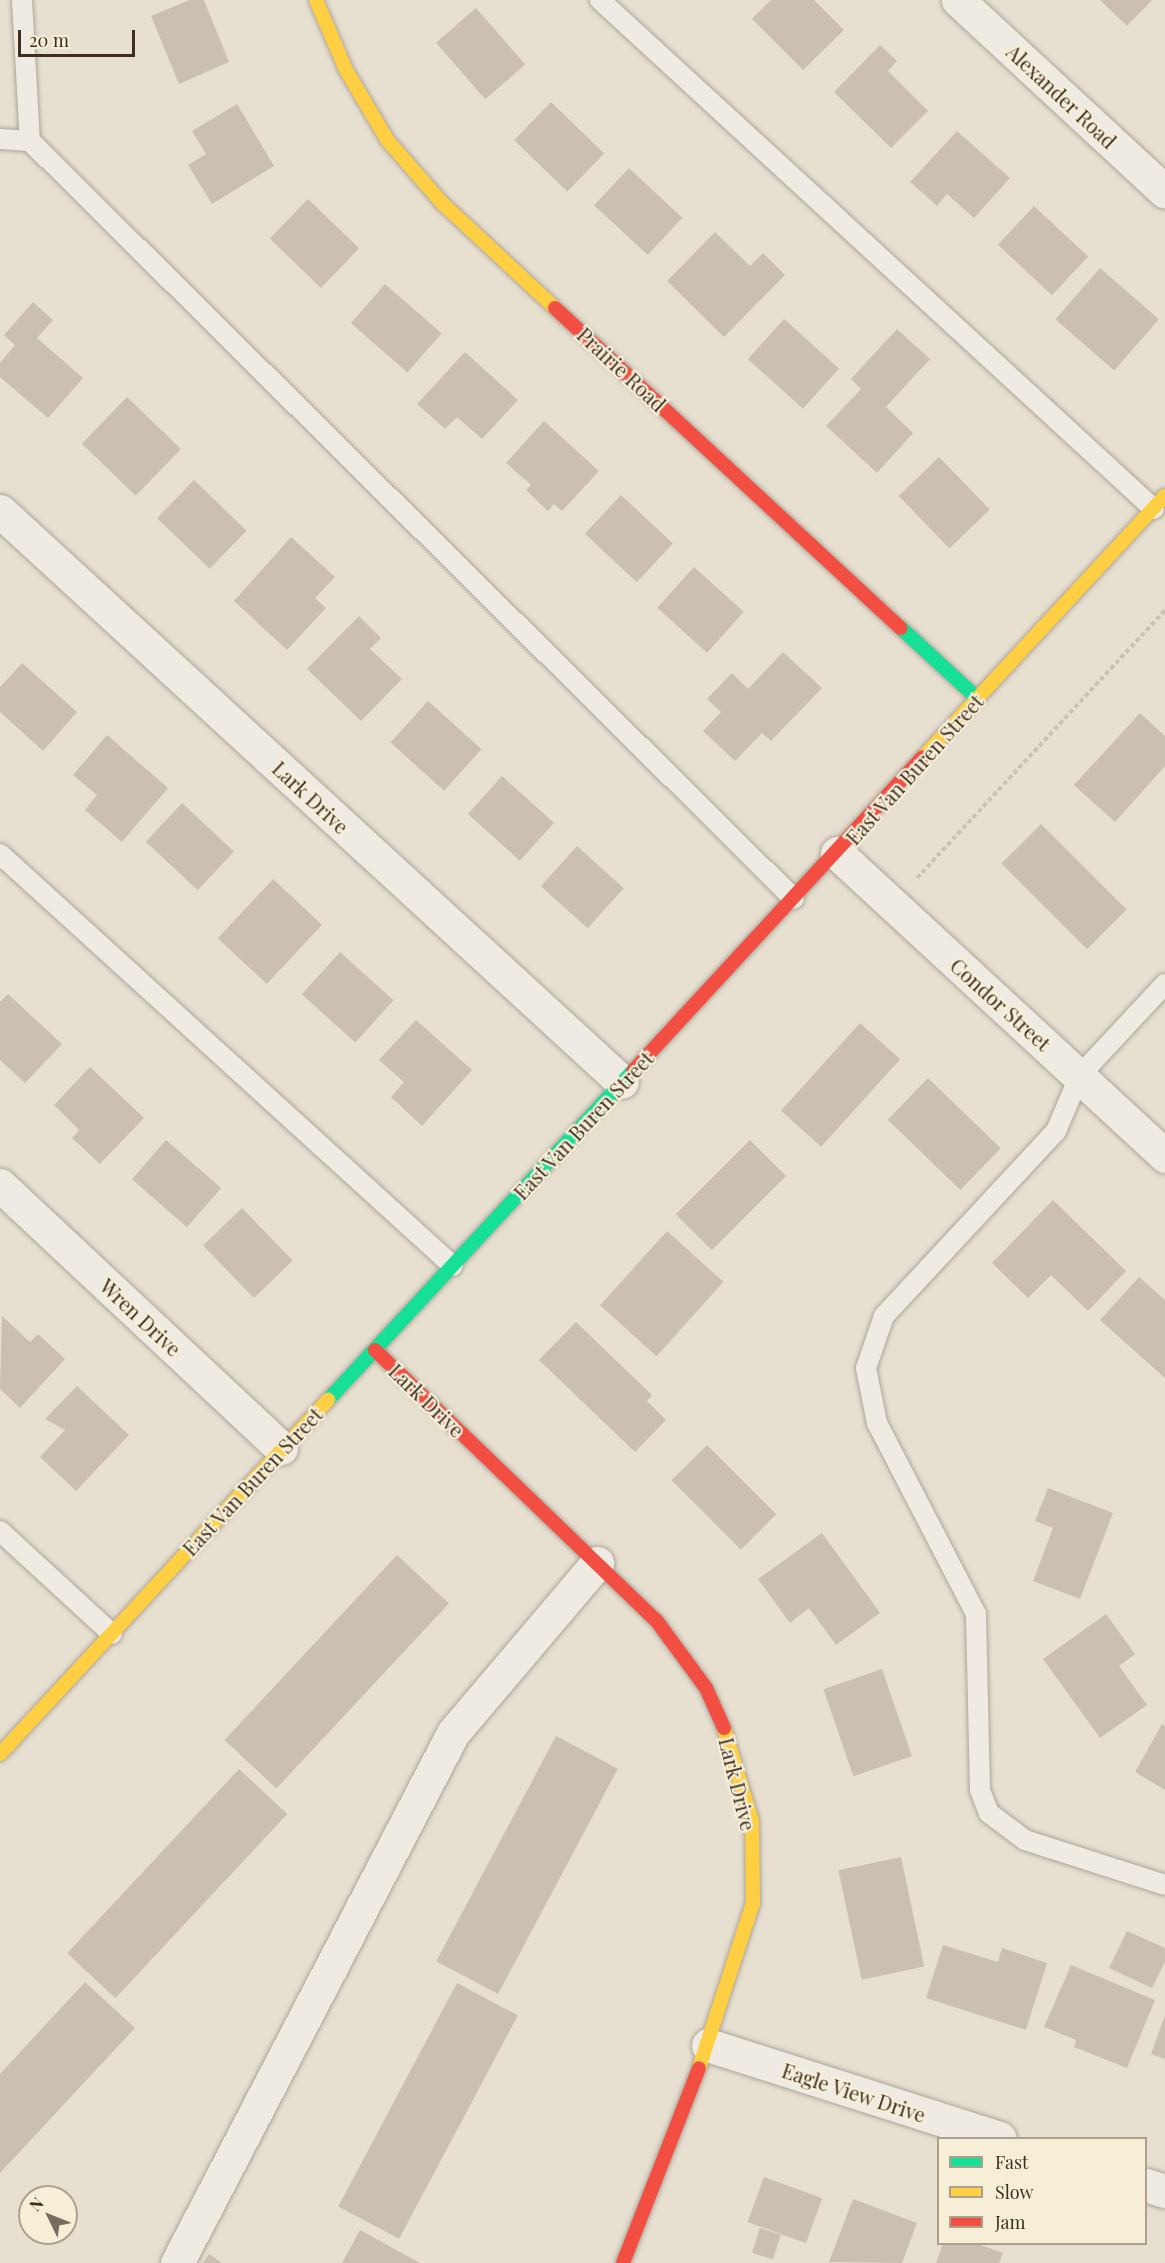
<!DOCTYPE html>
<html>
<head>
<meta charset="utf-8">
<style>
  body { margin:0 }
  #map { position:relative; width:1165px; height:2263px; overflow:hidden; background:#e7e0d1; font-family:"Playfair Display",serif }
  div>[style] { position:absolute }
  .building>* { inset:0; background:#cbbfb2; transform-origin:0 0 }
  .path>* { height:4px; margin-top:-2px; transform-origin:0; background:repeating-linear-gradient(90deg,#c8c2b9 0 4.5px,transparent 0 7.5px) }
  .roads { filter:drop-shadow(0 0 2px #ada599) drop-shadow(0 0 2px #ada599) }
  .lane>* { height:20px; margin:-10px; padding:0 10px; transform-origin:10px; border-radius:10px; background:#efebe3 }
  .street>* { height:33px; margin:-16.5px; padding:0 16.5px; transform-origin:16.5px; border-radius:16.5px; background:#efebe3 }
  .fast>* { height:14px; margin:-7px; padding:0 7px; transform-origin:7px; border-radius:7px; background:#16e098 }
  .slow>* { height:14px; margin:-7px; padding:0 7px; transform-origin:7px; border-radius:7px; background:#ffcf43 }
  .jam>* { height:14px; margin:-7px; padding:0 7px; transform-origin:7px; border-radius:7px; background:#f24e42 }
  span { translate:-50% -50%; white-space:nowrap; text-align:center; line-height:1.15; -webkit-text-stroke:4.5px #f7eed8; paint-order:stroke }
  .street-label { font-size:20px; color:#3d2e20 }
  .legend { position:absolute; left:937px; top:2137px; width:210px; height:108px; box-sizing:border-box; background:#f7eed8; border:2px solid #ada18e; margin:0; padding:8px 10px; list-style:none; font-size:18px; color:#3d2e20 }
  .legend li { display:flex; align-items:center; gap:12px; height:30px }
  .legend b { width:30px; border:2px solid #ada18e }
  .north { position:absolute; left:18px; top:2185px; width:60px; height:60px; box-sizing:border-box; background:#f7eed8; border:2px solid #ada18e; border-radius:50%; rotate:313deg; font-size:16px; font-weight:700; line-height:24px; text-align:center; color:#3d2e20 }
  .north::after { content:''; display:block; margin:auto; width:21px; height:27px; background:#786c5e; clip-path:polygon(50% 0,100% 100%,50% 72%,0 100%) }
  .scale { position:absolute; left:18px; top:30px; width:117px; height:27px; box-sizing:border-box; border:3px solid #3d2e20; border-top:0; padding-left:8px; font-size:18px; line-height:21px; white-space:nowrap; color:#3d2e20; -webkit-text-stroke:4px #f7eed8; paint-order:stroke }
</style>
</head>
<body>
<div id="map">
  <div class="building">
    <i style="clip-path:polygon(190px 0,204px 0,229px 62px,179px 84px,151px 16px)"></i>
    <i style="clip-path:polygon(771px 0,814px 0,844px 30px,803px 70px,752px 19px)"></i>
    <i style="clip-path:polygon(1100px 0,1152px 0,1127px 26px)"></i>
    <i style="left:476px;top:8px;width:75px;height:53px;rotate:49deg"></i>
    <i style="clip-path:polygon(880px 45px,897px 61px,888px 71px,928px 111px,891px 148px,834px 92px)"></i>
    <i style="left:551px;top:102px;width:74px;height:53px;rotate:44deg"></i>
    <i style="clip-path:polygon(237px 104px,274px 166px,212px 204px,188px 165px,206px 154px,192px 131px)"></i>
    <i style="clip-path:polygon(957px 131px,1010px 178px,974px 218px,947px 194px,937px 206px,910px 182px)"></i>
    <i style="left:629px;top:168px;width:73px;height:51px;rotate:43deg"></i>
    <i style="left:308px;top:199px;width:71px;height:55px;rotate:44deg"></i>
    <i style="left:1034px;top:206px;width:74px;height:53px;rotate:43deg"></i>
    <i style="clip-path:polygon(715px 232px,750px 266px,763px 253px,785px 275px,724px 337px,667px 281px)"></i>
    <i style="left:1100px;top:268px;width:78px;height:68px;rotate:41deg"></i>
    <i style="left:385px;top:284px;width:75px;height:52px;rotate:41deg"></i>
    <i style="clip-path:polygon(33px 302px,53px 320px,37px 338px,83px 378px,48px 418px,0 377px,0 363px,15px 345px,4px 335px)"></i>
    <i style="left:784px;top:319px;width:74px;height:54px;rotate:42deg"></i>
    <i style="clip-path:polygon(897px 329px,930px 359px,886px 407px,913px 433px,877px 473px,826px 426px,861px 389px,851px 379px)"></i>
    <i style="clip-path:polygon(465px 352px,518px 400px,482px 439px,457px 417px,445px 429px,417px 404px)"></i>
    <i style="left:127px;top:397px;width:75px;height:65px;rotate:44deg"></i>
    <i style="clip-path:polygon(544px 421px,599px 471px,562px 511px,554px 504px,548px 511px,526px 490px,531px 485px,506px 463px)"></i>
    <i style="left:939px;top:457px;width:73px;height:56px;rotate:46deg"></i>
    <i style="left:194px;top:480px;width:73px;height:53px;rotate:44deg"></i>
    <i style="left:621px;top:495px;width:71px;height:53px;rotate:43deg"></i>
    <i style="clip-path:polygon(291px 537px,335px 577px,315px 598px,326px 608px,287px 650px,234px 601px)"></i>
    <i style="left:694px;top:567px;width:67px;height:55px;rotate:42deg"></i>
    <i style="clip-path:polygon(359px 616px,381px 638px,370px 649px,402px 679px,361px 721px,307px 669px)"></i>
    <i style="clip-path:polygon(783px 652px,822px 688px,771px 741px,762px 733px,735px 761px,703px 731px,721px 712px,707px 699px,732px 673px,748px 689px)"></i>
    <i style="clip-path:polygon(22px 663px,77px 712px,43px 751px,0 712px,0 687px)"></i>
    <i style="left:428px;top:701px;width:72px;height:56px;rotate:42deg"></i>
    <i style="clip-path:polygon(1140px 713px,1165px 736px,1165px 766px,1115px 822px,1074px 785px)"></i>
    <i style="clip-path:polygon(107px 735px,168px 788px,122px 842px,85px 810px,97px 795px,73px 775px)"></i>
    <i style="left:502px;top:776px;width:70px;height:51px;rotate:42deg"></i>
    <i style="left:182px;top:803px;width:71px;height:53px;rotate:43deg"></i>
    <i style="left:1041px;top:824px;width:121px;height:56px;rotate:45deg"></i>
    <i style="left:577px;top:846px;width:63px;height:54px;rotate:42deg"></i>
    <i style="left:273px;top:879px;width:67px;height:81px;rotate:43deg"></i>
    <i style="left:340px;top:952px;width:72px;height:57px;rotate:42deg"></i>
    <i style="clip-path:polygon(8px 994px,62px 1044px,25px 1083px,0 1060px,0 1002px)"></i>
    <i style="clip-path:polygon(416px 1020px,472px 1070px,422px 1126px,391px 1097px,404px 1082px,379px 1060px)"></i>
    <i style="left:860px;top:1023px;width:54px;height:118px;rotate:42deg"></i>
    <i style="clip-path:polygon(90px 1067px,144px 1118px,100px 1164px,72px 1138px,79px 1130px,54px 1105px)"></i>
    <i style="left:928px;top:1078px;width:101px;height:58px;rotate:44deg"></i>
    <i style="left:166px;top:1140px;width:73px;height:52px;rotate:41deg"></i>
    <i style="left:750px;top:1140px;width:51px;height:105px;rotate:45deg"></i>
    <i style="clip-path:polygon(1053px 1200px,1126px 1271px,1088px 1311px,1051px 1275px,1028px 1298px,992px 1263px)"></i>
    <i style="left:242px;top:1208px;width:73px;height:54px;rotate:46deg"></i>
    <i style="left:667px;top:1231px;width:76px;height:100px;rotate:42deg"></i>
    <i style="clip-path:polygon(1139px 1277px,1165px 1300px,1165px 1378px,1100px 1320px)"></i>
    <i style="clip-path:polygon(2px 1316px,30px 1342px,38px 1334px,65px 1359px,20px 1408px,0 1389px)"></i>
    <i style="clip-path:polygon(576px 1322px,652px 1395px,647px 1401px,666px 1420px,635px 1452px,539px 1360px)"></i>
    <i style="clip-path:polygon(77px 1386px,129px 1435px,76px 1491px,40px 1457px,65px 1430px,45px 1419px)"></i>
    <i style="left:707px;top:1445px;width:98px;height:50px;rotate:45deg"></i>
    <i style="clip-path:polygon(1048px 1488px,1113px 1513px,1080px 1599px,1033px 1581px,1053px 1528px,1035px 1521px)"></i>
    <i style="clip-path:polygon(822px 1533px,880px 1613px,836px 1645px,809px 1608px,790px 1623px,758px 1579px)"></i>
    <i style="left:397px;top:1555px;width:71px;height:253px;rotate:43deg"></i>
    <i style="clip-path:polygon(1106px 1614px,1135px 1654px,1119px 1666px,1147px 1705px,1100px 1738px,1043px 1659px)"></i>
    <i style="left:882px;top:1669px;width:92px;height:62px;rotate:71deg"></i>
    <i style="clip-path:polygon(1162px 1724px,1165px 1726px,1165px 1790px,1135px 1772px)"></i>
    <i style="left:556px;top:1736px;width:70px;height:255px;rotate:28deg"></i>
    <i style="left:239px;top:1769px;width:66px;height:252px;rotate:43deg"></i>
    <i style="left:901px;top:1857px;width:112px;height:64px;rotate:78deg"></i>
    <i style="clip-path:polygon(1127px 1931px,1165px 1948px,1165px 1962px,1152px 1988px,1109px 1968px)"></i>
    <i style="clip-path:polygon(943px 1945px,998px 1962px,1002px 1948px,1047px 1963px,1026px 2030px,926px 1998px)"></i>
    <i style="clip-path:polygon(1071px 1965px,1155px 2000px,1127px 2068px,1074px 2047px,1076px 2040px,1044px 2027px)"></i>
    <i style="clip-path:polygon(85px 1982px,135px 2028px,0 2173px,0 2074px)"></i>
    <i style="left:457px;top:1983px;width:69px;height:253px;rotate:28deg"></i>
    <i style="clip-path:polygon(1165px 2015px,1165px 2059px,1151px 2054px)"></i>
    <i style="left:764px;top:2177px;width:62px;height:48px;rotate:20deg"></i>
    <i style="clip-path:polygon(853px 2199px,917px 2223px,902px 2263px,829px 2262px)"></i>
    <i style="left:760px;top:2228px;width:22px;height:26px;rotate:18deg"></i>
    <i style="clip-path:polygon(360px 2230px,420px 2263px,342px 2263px)"></i>
    <i style="clip-path:polygon(943px 2244px,978px 2244px,1003px 2253px,999px 2263px,936px 2263px)"></i>
    <i style="clip-path:polygon(209px 2254px,222px 2263px,203px 2263px)"></i>
  </div>
  <div class="path">
    <i style="left:917px;top:878px;width:365px;rotate:-47.2deg"></i>
  </div>
  <div class="roads">
    <div class="lane">
      <i style="left:22px;top:0;width:141px;rotate:86.8deg"></i>
      <i style="left:30px;top:141px;width:1076px;rotate:44.77deg"></i>
      <i style="left:600px;top:0;width:752px;rotate:42.58deg"></i>
      <i style="left:0;top:139px;width:30px;rotate:4deg"></i>
      <i style="left:0;top:854px;width:612px;rotate:42.29deg"></i>
      <i style="left:1165px;top:984px;width:125px;rotate:133deg"></i>
      <i style="left:1080px;top:1075px;width:61px;rotate:113.2deg"></i>
      <i style="left:1056px;top:1131px;width:253px;rotate:132.9deg"></i>
      <i style="left:884px;top:1316px;width:55px;rotate:109.1deg"></i>
      <i style="left:866px;top:1368px;width:56px;rotate:78.7deg"></i>
      <i style="left:877px;top:1423px;width:215px;rotate:62.6deg"></i>
      <i style="left:976px;top:1614px;width:176px;rotate:88.7deg"></i>
      <i style="left:980px;top:1790px;width:25px;rotate:69deg"></i>
      <i style="left:989px;top:1813px;width:45px;rotate:36.9deg"></i>
      <i style="left:1025px;top:1840px;width:147px;rotate:17.8deg"></i>
      <i style="left:0;top:1531px;width:152px;rotate:42.6deg"></i>
    </div>
    <div class="street">
      <i style="left:958px;top:0;width:282px;rotate:42.8deg"></i>
      <i style="left:0;top:511px;width:844px;rotate:42.55deg"></i>
      <i style="left:837px;top:853px;width:447px;rotate:42.7deg"></i>
      <i style="left:0;top:1185px;width:385px;rotate:43.1deg"></i>
      <i style="left:708px;top:2045px;width:306px;rotate:17.7deg"></i>
      <i style="left:1146px;top:2185px;width:20px;rotate:18deg"></i>
      <i style="left:177px;top:2263px;width:598px;rotate:-62.49deg"></i>
      <i style="left:453px;top:1733px;width:223px;rotate:-49.7deg"></i>
    </div>
    <div class="fast">
      <i style="left:901px;top:628px;width:105px;rotate:42.7deg"></i>
      <i style="left:328px;top:1400px;width:449px;rotate:-47.2deg"></i>
    </div>
    <div class="slow">
      <i style="left:316px;top:0;width:76px;rotate:66.8deg"></i>
      <i style="left:346px;top:70px;width:82px;rotate:59.4deg"></i>
      <i style="left:388px;top:141px;width:84px;rotate:48.9deg"></i>
      <i style="left:443px;top:204px;width:153px;rotate:42.9deg"></i>
      <i style="left:923px;top:757px;width:356px;rotate:-47.2deg"></i>
      <i style="left:0;top:1754px;width:483px;rotate:-47.2deg"></i>
      <i style="left:699px;top:2068px;width:174px;rotate:-71.9deg"></i>
      <i style="left:753px;top:1903px;width:82px;rotate:-90.7deg"></i>
      <i style="left:752px;top:1821px;width:97px;rotate:-106.8deg"></i>
    </div>
    <div class="jam">
      <i style="left:555px;top:308px;width:471px;rotate:42.8deg"></i>
      <i style="left:633px;top:1071px;width:427px;rotate:-47.3deg"></i>
      <i style="left:375px;top:1350px;width:390px;rotate:43.9deg"></i>
      <i style="left:656px;top:1620px;width:84px;rotate:53.7deg"></i>
      <i style="left:706px;top:1688px;width:44px;rotate:65.8deg"></i>
      <i style="left:623px;top:2263px;width:209px;rotate:-68.7deg"></i>
    </div>
  </div>
  <div class="street-label">
    <span style="left:1062px;top:96px;rotate:43deg">Alexander Road</span>
    <span style="left:622px;top:369px;rotate:43deg">Prairie Road</span>
    <span style="left:914px;top:769px;rotate:-48deg">East Van Buren Street</span>
    <span style="left:311px;top:797px;rotate:43deg">Lark Drive</span>
    <span style="left:1001px;top:1004px;rotate:42deg">Condor Street</span>
    <span style="left:583px;top:1125px;rotate:-47deg">East Van Buren Street</span>
    <span style="left:141px;top:1317px;rotate:43deg">Wren Drive</span>
    <span style="left:427px;top:1400px;rotate:44deg">Lark Drive</span>
    <span style="left:252px;top:1481px;rotate:-47deg">East Van Buren Street</span>
    <span style="left:738px;top:1784px;rotate:76deg">Lark Drive</span>
    <span style="left:854px;top:2092px;rotate:18deg">Eagle View Drive</span>
  </div>
  <ul class="legend">
  <li><b style="height:8px;background:#16e098"></b>Fast</li>
  <li><b style="height:8px;background:#ffcf43"></b>Slow</li>
  <li><b style="height:8px;background:#f24e42"></b>Jam</li>
  </ul>
  <div class="north">N</div>
  <div class="scale">20 m</div>
</div>
</body>
</html>
